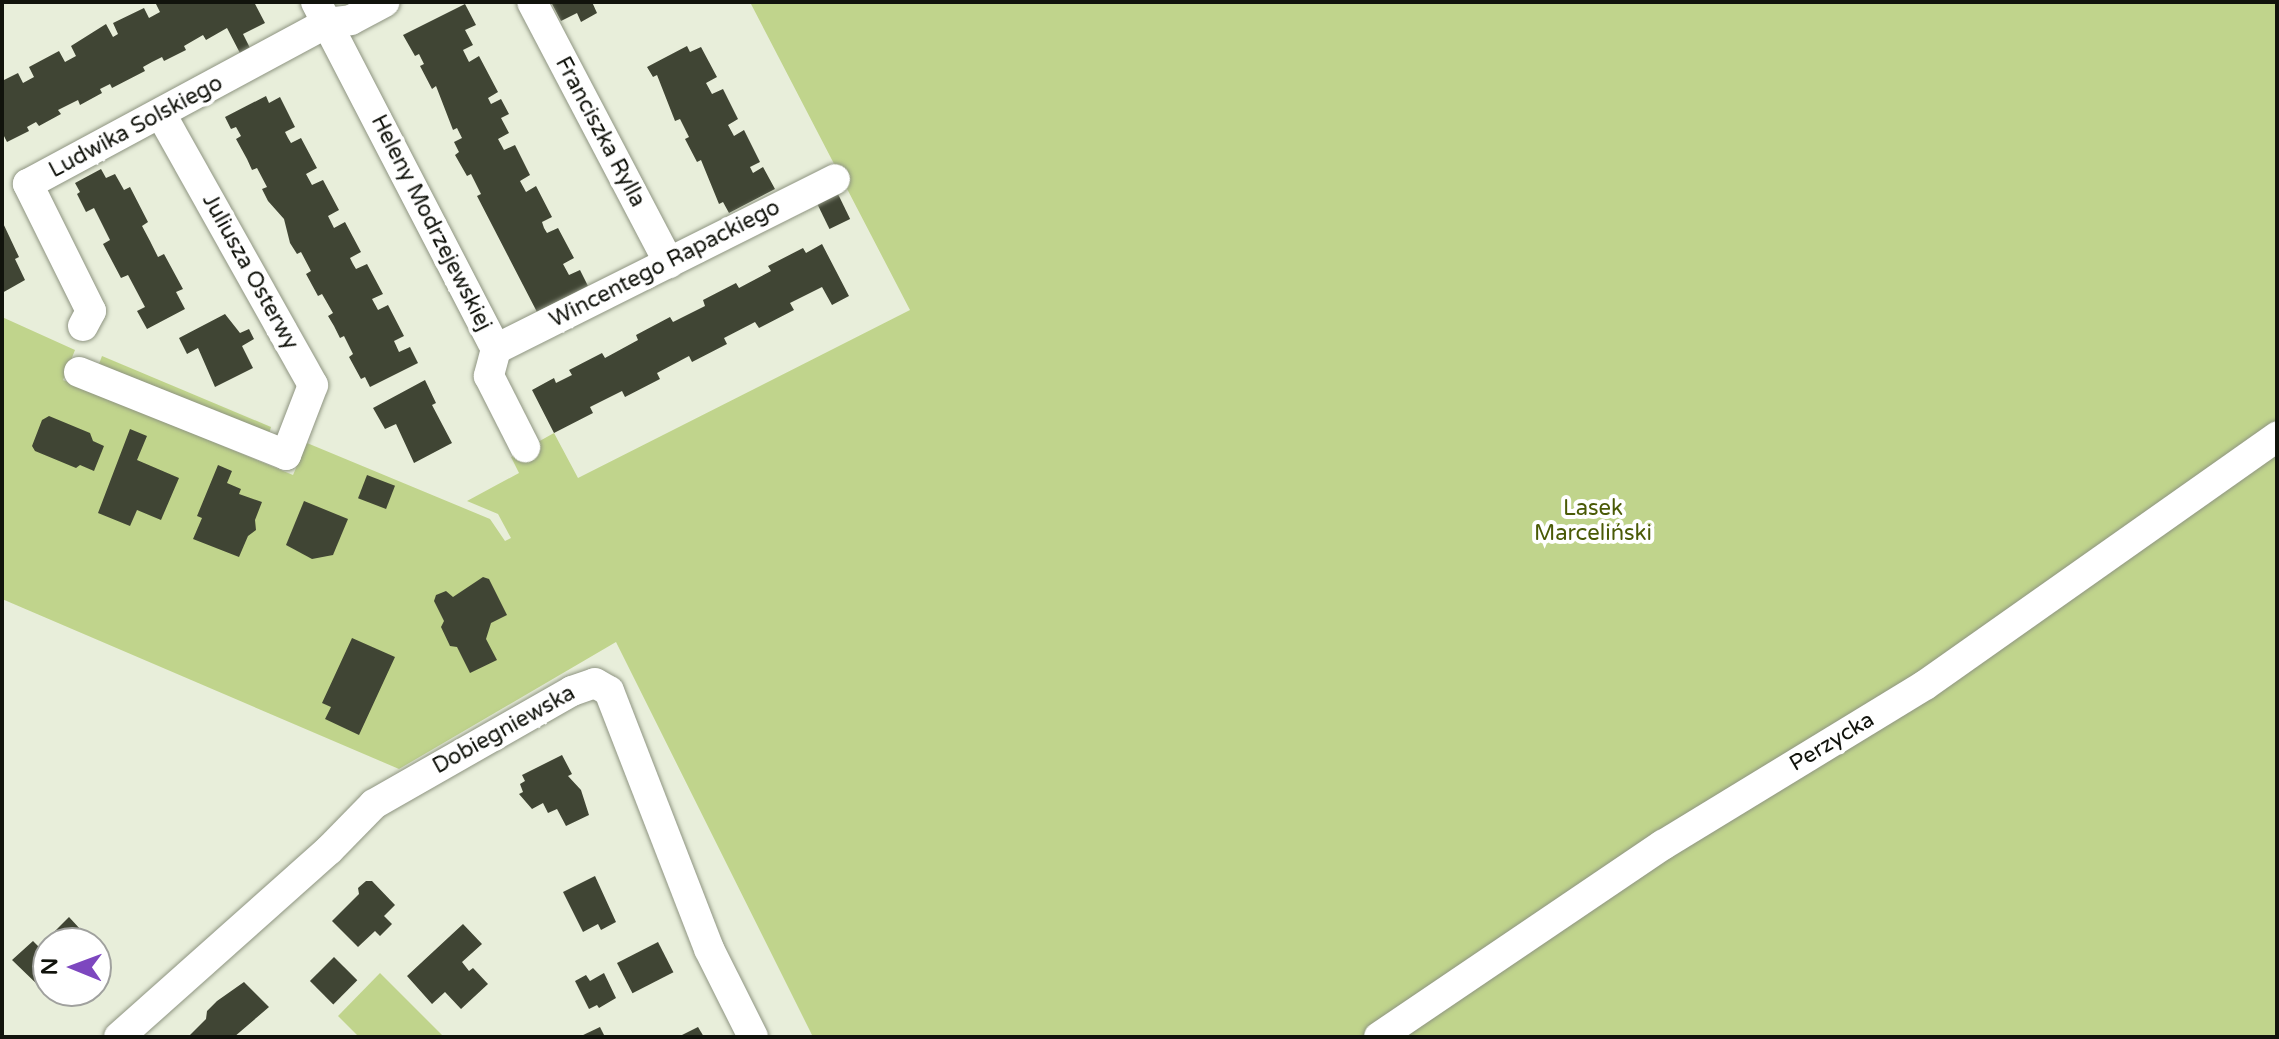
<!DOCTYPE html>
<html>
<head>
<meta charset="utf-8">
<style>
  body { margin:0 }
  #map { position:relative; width:2279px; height:1039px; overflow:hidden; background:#e8eeda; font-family:"Varela Round",sans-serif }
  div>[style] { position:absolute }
  .green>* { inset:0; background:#c0d48c }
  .building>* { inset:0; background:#404534; transform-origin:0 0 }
  .roads { filter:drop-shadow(0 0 2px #8e9481) drop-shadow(0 0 2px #8e9481) }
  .street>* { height:30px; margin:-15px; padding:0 15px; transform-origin:15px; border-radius:15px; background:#fff }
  span { translate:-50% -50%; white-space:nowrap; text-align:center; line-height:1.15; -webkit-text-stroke:8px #fff; paint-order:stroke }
  .street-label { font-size:22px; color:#11130c }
  .park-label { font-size:22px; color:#4a5a06 }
  .frame { position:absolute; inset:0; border:4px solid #11130c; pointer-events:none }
  .north { position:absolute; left:32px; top:927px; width:80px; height:80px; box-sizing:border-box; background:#fff; border:2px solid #a0a19e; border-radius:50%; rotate:271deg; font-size:22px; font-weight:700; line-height:32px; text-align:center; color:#11130c }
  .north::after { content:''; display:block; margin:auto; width:28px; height:36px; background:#7d47bf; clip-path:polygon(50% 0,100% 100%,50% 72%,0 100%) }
</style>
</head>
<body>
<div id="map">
  <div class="green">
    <i style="clip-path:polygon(754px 2px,2277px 2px,2277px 1037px,813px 1037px,616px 642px,399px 769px,2px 599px,2px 317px,75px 350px,63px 380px,293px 475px,307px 443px,490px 519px,505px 541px,511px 538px,498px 514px,467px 501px,519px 473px,511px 457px,554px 433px,578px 478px,910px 310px,751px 4px)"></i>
    <i style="clip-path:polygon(102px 356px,271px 427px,269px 434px,99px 364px)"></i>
    <i style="clip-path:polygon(380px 973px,444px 1037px,359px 1037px,338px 1016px)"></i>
  </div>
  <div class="building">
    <i style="clip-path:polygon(155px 2px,254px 2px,265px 23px,243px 34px,251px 50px,241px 55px,227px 28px,206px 40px,203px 35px,184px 46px,186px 50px,164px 61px,162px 57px,152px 62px,143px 67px,145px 71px,112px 88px,110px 84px,100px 89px,102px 93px,80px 105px,78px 100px,58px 110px,61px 114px,39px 126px,36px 122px,27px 127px,29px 131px,7px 142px,2px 132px,2px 81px,18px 73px,23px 83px,34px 77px,29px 67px,59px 51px,65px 62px,76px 56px,71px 46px,106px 24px,113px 37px,118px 34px,113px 23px,144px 8px,149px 18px,160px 12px)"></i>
    <i style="clip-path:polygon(551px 2px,592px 2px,597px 13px,581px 22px,577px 13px,561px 21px)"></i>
    <i style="clip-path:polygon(465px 4px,476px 25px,465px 30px,473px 45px,463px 50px,469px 62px,479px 56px,498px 92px,488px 98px,491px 104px,501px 99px,509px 114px,501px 118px,509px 133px,498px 139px,504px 150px,515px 145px,530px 175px,520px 181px,526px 192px,536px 186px,552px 217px,542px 222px,544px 228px,547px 233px,558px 228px,574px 258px,563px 264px,569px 275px,580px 270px,588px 286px,537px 312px,477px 196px,481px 194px,471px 174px,467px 176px,455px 155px,459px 152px,454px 142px,462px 138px,457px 128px,453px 130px,436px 86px,432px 89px,420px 66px,424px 64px,419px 54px,415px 56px,403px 35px)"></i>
    <i style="clip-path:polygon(687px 46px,690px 52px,701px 47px,717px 77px,706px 83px,712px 94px,723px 89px,738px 119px,728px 125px,734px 136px,744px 130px,760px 162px,750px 167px,753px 173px,763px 167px,775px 189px,729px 213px,723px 202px,719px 204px,701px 160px,697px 162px,685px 139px,689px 137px,680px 119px,675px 121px,657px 75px,653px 77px,647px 67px)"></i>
    <i style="clip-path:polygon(266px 96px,269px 103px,280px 97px,295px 127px,285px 132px,288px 138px,291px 143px,301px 138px,317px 168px,306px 174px,312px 185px,323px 180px,339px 210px,328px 216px,334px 228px,345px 222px,361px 252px,350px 258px,353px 264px,356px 269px,367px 264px,383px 294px,372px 299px,378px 310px,388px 305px,404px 336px,394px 341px,399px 352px,410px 347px,418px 363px,370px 387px,365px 377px,361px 379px,349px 357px,353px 354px,344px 336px,340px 338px,334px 326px,328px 316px,333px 313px,322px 294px,318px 296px,306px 274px,311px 271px,301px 252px,297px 254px,290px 243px,284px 219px,268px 201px,262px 189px,267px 187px,257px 168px,252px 170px,247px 159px,236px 139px,241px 136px,236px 127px,231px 129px,225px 117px)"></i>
    <i style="clip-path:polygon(101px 169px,106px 178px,115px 174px,124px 190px,130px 187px,148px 222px,142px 226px,150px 241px,158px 257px,164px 254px,183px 289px,176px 292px,185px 309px,147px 329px,137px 311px,145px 307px,128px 275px,121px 278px,103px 244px,110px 240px,94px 208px,86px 212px,77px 194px,80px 192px,75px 183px)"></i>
    <i style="left:837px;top:192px;width:30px;height:23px;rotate:64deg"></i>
    <i style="clip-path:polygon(2px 221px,19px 257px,15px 259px,25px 280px,2px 293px)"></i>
    <i style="clip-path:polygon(822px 244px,849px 296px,832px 305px,822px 287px,790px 303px,794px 310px,759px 328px,755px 322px,724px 338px,727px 344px,692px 362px,689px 356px,657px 373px,660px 379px,625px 397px,622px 391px,590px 407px,593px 413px,554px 433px,532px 390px,554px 378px,556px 383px,572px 375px,569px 370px,602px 353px,605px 358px,638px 340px,636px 335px,670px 317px,673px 322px,705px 306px,703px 300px,736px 283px,739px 288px,771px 271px,768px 266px,803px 248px,806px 253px)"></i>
    <i style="clip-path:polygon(225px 314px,240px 333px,249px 329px,254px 339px,242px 346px,253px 368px,215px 387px,198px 348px,187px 354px,179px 338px)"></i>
    <i style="clip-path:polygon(425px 380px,436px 403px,432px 405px,452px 443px,414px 463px,396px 424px,385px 429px,373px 408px)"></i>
    <i style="clip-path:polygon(49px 416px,90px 433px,93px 441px,104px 446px,94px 471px,80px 465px,76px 468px,35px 451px,32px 446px,42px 420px)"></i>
    <i style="clip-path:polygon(130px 429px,147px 436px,137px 460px,179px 478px,161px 520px,137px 510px,130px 526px,98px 513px)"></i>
    <i style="clip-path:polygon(218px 465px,232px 471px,227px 483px,241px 489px,239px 494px,262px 502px,255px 520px,256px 530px,248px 536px,239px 557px,193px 539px,202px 518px,197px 516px)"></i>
    <i style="left:367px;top:475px;width:30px;height:25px;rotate:21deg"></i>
    <i style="clip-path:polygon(304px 501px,348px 519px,333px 555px,312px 559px,286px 545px)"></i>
    <i style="clip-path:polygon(483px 577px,489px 579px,507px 615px,491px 623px,486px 639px,497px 660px,470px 673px,457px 647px,450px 646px,441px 627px,444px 621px,434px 601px,436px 595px,446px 591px,453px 597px)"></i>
    <i style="clip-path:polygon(352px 638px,395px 657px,359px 735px,325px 719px,331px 707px,322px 703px)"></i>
    <i style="clip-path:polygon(562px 755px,572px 774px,568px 776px,581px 790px,589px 815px,566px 826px,557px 809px,548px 813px,543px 803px,532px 809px,519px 794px,523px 792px,520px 784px,525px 781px,522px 775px)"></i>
    <i style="clip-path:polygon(595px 876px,616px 922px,601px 930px,598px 924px,583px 932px,563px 892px)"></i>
    <i style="clip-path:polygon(366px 881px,372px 881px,395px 905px,384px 916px,392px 924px,380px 936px,375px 931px,358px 947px,332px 921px,359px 894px,358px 888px)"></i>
    <i style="clip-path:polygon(69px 917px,93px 943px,48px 943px,48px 982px,41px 988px,12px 960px,33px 941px,39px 947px)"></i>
    <i style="clip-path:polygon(463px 924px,482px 944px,462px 962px,469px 971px,473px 968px,488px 984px,461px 1009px,445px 992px,432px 1004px,407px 976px)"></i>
    <i style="left:658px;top:942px;width:34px;height:46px;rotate:63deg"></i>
    <i style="left:334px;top:957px;width:33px;height:34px;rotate:45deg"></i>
    <i style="clip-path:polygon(604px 973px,616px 998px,599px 1008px,597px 1005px,589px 1009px,575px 981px,586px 975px,590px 981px)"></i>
    <i style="clip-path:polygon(244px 982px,269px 1007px,234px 1037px,188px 1037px,206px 1019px,207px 1011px,217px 1001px)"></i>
    <i style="clip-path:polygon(600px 1027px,605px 1037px,579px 1037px)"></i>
    <i style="clip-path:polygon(698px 1027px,704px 1037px,678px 1037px)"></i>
  </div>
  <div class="roads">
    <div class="street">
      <i style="left:316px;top:2px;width:391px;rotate:62.6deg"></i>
      <i style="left:496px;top:349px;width:28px;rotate:105deg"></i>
      <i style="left:489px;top:376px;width:80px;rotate:63.1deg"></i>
      <i style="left:532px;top:2px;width:295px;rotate:62.3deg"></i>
      <i style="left:83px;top:326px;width:17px;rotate:-62deg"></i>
      <i style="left:91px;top:311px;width:142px;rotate:-116.4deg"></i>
      <i style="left:28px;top:184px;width:340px;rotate:-28.3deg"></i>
      <i style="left:327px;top:23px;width:24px;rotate:-7deg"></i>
      <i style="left:351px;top:20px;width:38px;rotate:-28deg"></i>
      <i style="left:496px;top:349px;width:379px;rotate:-26.6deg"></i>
      <i style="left:79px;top:372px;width:223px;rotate:21.8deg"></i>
      <i style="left:286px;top:455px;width:75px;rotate:-68.9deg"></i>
      <i style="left:313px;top:385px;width:311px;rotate:-119.3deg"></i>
      <i style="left:119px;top:1037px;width:281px;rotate:-41.7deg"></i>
      <i style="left:329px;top:850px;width:64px;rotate:-45.6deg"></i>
      <i style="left:374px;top:804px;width:228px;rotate:-29.7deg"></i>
      <i style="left:572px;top:691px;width:24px;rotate:-19deg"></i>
      <i style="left:595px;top:683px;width:16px;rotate:30deg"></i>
      <i style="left:609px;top:691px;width:277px;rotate:68.8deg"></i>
      <i style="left:709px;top:949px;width:98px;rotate:63.4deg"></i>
      <i style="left:1379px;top:1037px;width:343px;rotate:-34.1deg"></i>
      <i style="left:1663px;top:845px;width:307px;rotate:-31.4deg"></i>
      <i style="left:1925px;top:685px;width:431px;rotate:-35.2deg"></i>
    </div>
  </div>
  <div class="street-label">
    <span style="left:136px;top:127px;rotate:-28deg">Ludwika Solskiego</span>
    <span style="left:600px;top:132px;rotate:62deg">Franciszka Rylla</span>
    <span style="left:431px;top:223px;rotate:63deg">Heleny Modrzejewskiej</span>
    <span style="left:665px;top:264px;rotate:-27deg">Wincentego Rapackiego</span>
    <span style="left:250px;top:272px;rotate:61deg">Juliusza Osterwy</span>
    <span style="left:504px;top:730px;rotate:-29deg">Dobiegniewska</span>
    <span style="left:1832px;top:742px;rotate:-31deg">Perzycka</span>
  </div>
  <div class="park-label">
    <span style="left:1593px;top:521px">Lasek<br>Marceliński</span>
  </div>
  <div class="frame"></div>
  <div class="north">N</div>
</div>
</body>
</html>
